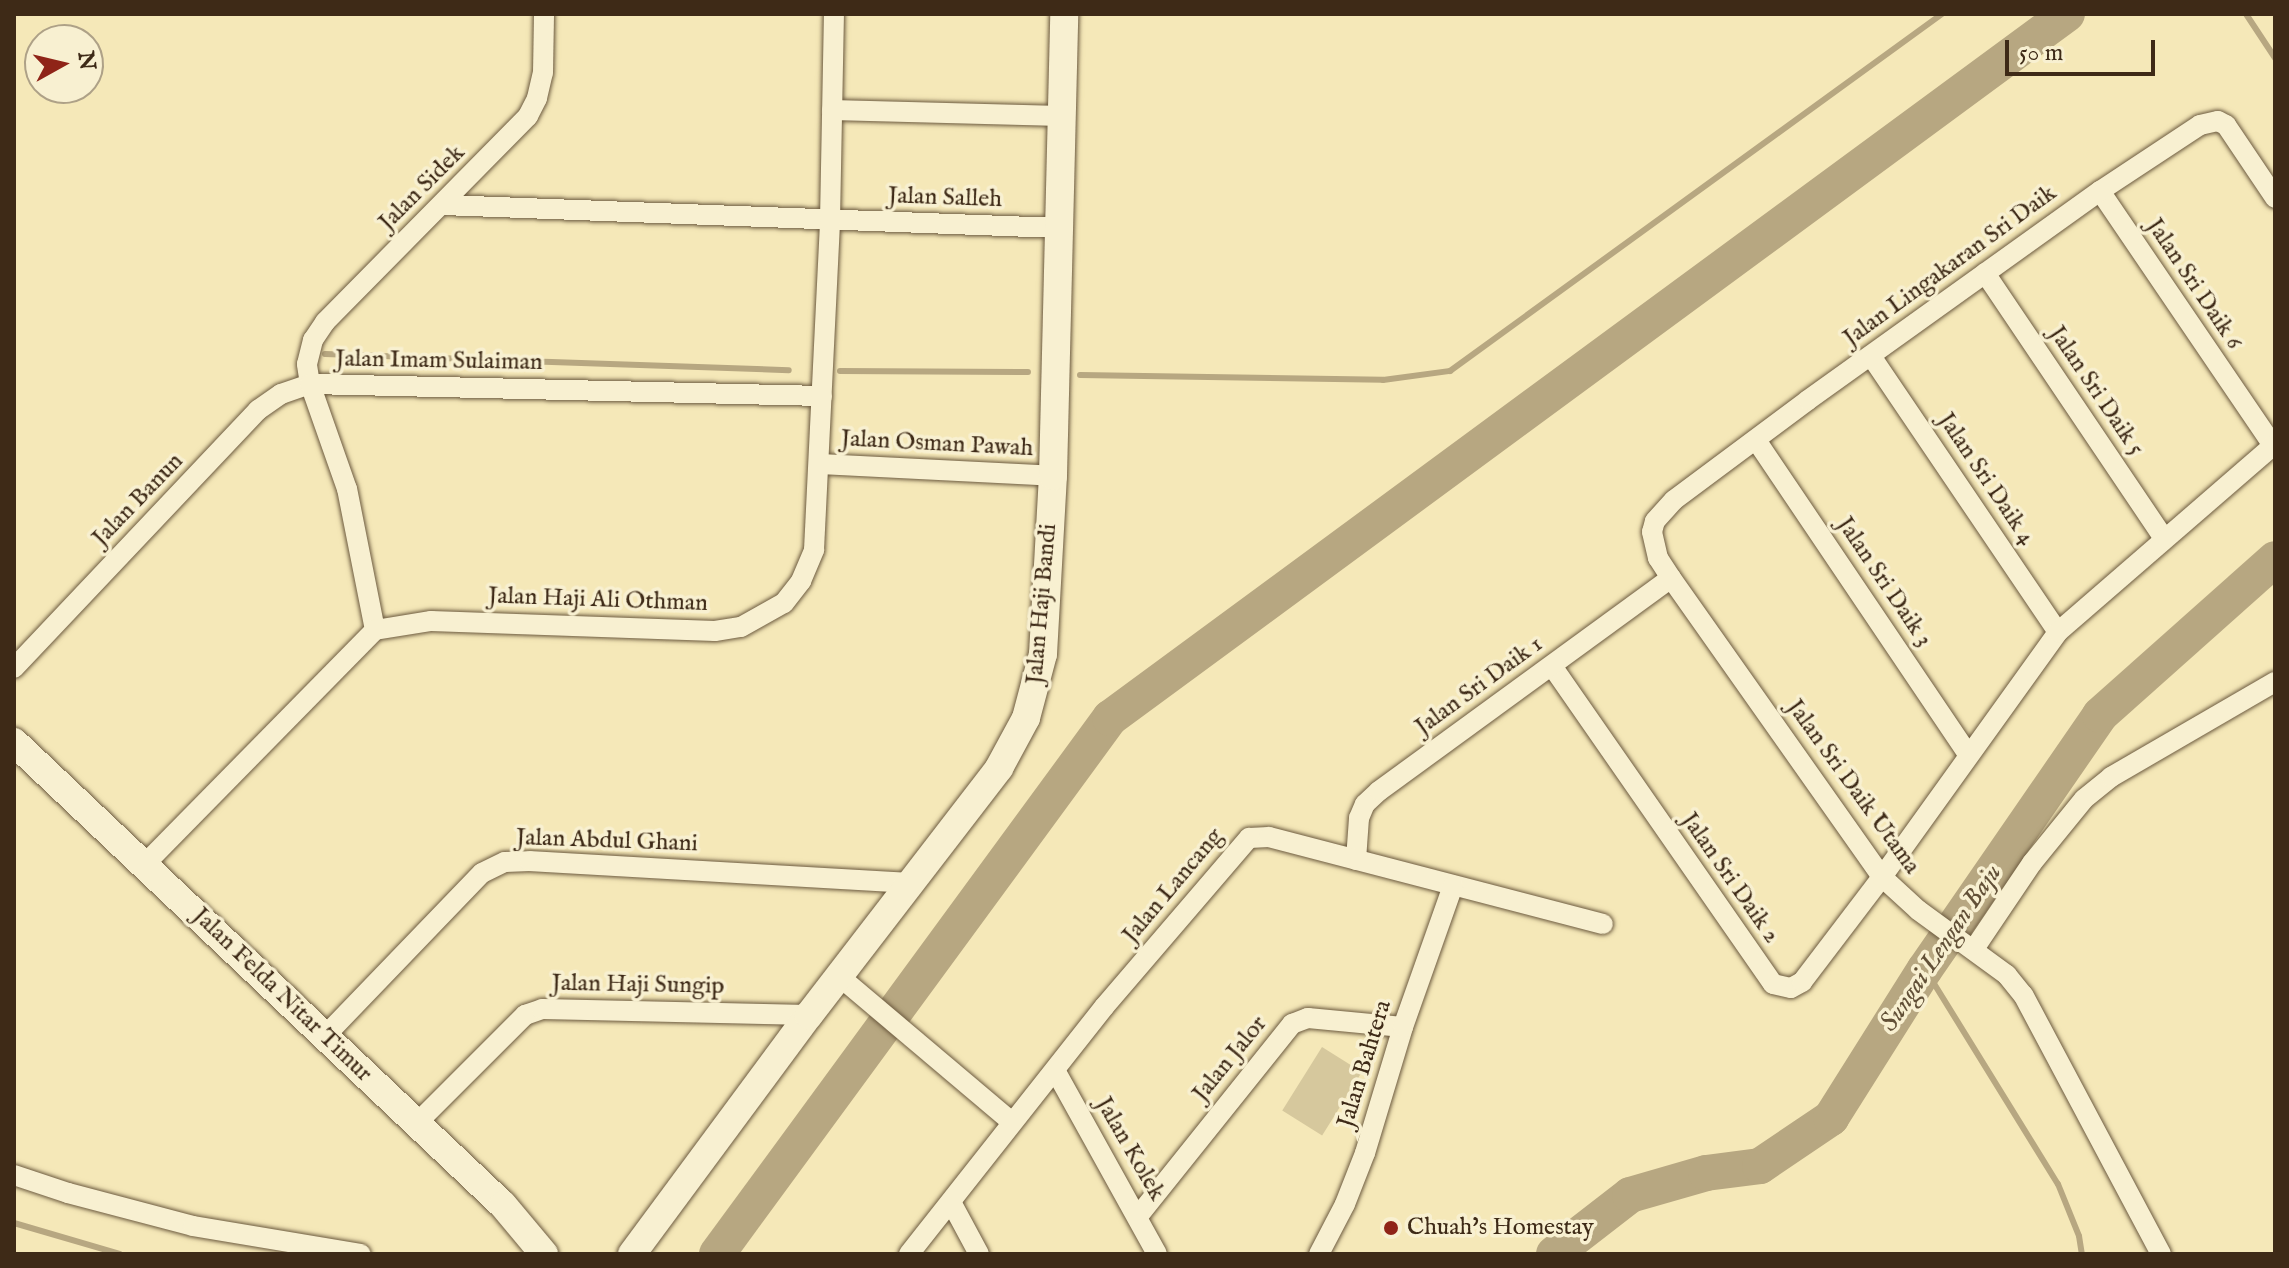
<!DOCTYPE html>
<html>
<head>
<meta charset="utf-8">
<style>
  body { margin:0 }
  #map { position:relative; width:2289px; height:1268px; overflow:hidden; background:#f5e8b8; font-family:"IM FELL English",serif }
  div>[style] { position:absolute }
  .green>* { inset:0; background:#d6c89d; transform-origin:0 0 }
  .stream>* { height:6px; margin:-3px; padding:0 3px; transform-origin:3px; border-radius:3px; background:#b7a781 }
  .river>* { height:36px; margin:-18px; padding:0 18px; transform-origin:18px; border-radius:18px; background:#b7a781 }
  .roads { filter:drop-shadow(0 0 2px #6c5a3f) drop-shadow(0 0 2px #6c5a3f) }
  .street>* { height:20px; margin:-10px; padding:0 10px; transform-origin:10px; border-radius:10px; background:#f8f0d1 }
  .secondary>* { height:28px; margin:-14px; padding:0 14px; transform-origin:14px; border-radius:14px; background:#f8f0d1 }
  .dots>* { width:22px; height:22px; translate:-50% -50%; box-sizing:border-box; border:4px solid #f8f0d1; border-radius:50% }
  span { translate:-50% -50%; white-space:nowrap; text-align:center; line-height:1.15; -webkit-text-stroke:7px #f8f0d1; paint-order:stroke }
  .street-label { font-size:24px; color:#3e2a17 }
  .poi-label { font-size:24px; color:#3e2a17 }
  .left { translate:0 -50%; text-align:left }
  .water-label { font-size:26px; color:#625037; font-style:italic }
  .frame { position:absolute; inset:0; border:16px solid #3e2a17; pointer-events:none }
  .north { position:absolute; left:24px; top:24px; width:80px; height:80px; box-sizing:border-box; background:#f8f0d1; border:2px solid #aea187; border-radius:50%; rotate:82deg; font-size:22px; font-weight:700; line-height:32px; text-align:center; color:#3e2a17 }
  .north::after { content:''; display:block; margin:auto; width:28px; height:36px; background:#8f2418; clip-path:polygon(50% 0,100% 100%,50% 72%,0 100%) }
  .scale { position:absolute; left:2005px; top:40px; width:150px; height:36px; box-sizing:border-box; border:4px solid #3e2a17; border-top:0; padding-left:10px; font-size:24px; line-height:28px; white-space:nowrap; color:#3e2a17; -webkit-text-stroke:6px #f8f0d1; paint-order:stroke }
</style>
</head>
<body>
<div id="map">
  <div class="green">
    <i style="left:1322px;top:1047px;width:47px;height:75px;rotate:32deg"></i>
  </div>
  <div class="stream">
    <i style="left:2246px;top:14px;width:53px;rotate:56.6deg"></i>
    <i style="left:325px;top:354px;width:464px;rotate:2deg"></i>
    <i style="left:840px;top:371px;width:188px;rotate:0.3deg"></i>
    <i style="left:1080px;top:375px;width:303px;rotate:0.9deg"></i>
    <i style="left:1383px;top:380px;width:68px;rotate:-7.7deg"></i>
    <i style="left:1450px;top:371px;width:608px;rotate:-35.97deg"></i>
    <i style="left:1925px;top:969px;width:253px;rotate:58.3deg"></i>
    <i style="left:2058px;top:1184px;width:56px;rotate:68deg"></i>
    <i style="left:2079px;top:1236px;width:18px;rotate:81deg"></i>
    <i style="left:14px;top:1223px;width:110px;rotate:16.3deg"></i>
  </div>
  <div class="river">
    <i style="left:717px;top:1254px;width:665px;rotate:-53.75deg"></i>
    <i style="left:1110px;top:718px;width:1188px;rotate:-36.34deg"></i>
    <i style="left:1554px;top:1254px;width:96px;rotate:-37.8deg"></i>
    <i style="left:1630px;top:1195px;width:79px;rotate:-16.1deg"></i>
    <i style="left:1706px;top:1173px;width:54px;rotate:-7.4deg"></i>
    <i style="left:1760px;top:1166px;width:86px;rotate:-34.1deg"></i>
    <i style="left:1831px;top:1118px;width:176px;rotate:-57.8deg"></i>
    <i style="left:1925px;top:969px;width:308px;rotate:-55.4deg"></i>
    <i style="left:2100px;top:715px;width:234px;rotate:-41.7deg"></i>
  </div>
  <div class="roads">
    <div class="street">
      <i style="left:832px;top:110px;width:229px;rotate:1.5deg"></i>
      <i style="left:2100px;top:191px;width:308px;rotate:55.8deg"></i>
      <i style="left:443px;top:205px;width:616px;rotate:2.14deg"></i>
      <i style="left:1985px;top:273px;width:320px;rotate:56deg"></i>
      <i style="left:1871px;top:356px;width:333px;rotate:55.9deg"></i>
      <i style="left:1756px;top:440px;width:379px;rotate:56deg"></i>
      <i style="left:820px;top:464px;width:233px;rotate:2.9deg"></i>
      <i style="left:375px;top:630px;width:144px;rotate:-101.2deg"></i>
      <i style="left:347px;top:489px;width:111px;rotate:-109.4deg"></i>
      <i style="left:310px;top:384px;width:20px;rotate:-99deg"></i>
      <i style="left:307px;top:364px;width:25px;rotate:-76deg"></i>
      <i style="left:313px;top:340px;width:22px;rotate:-56deg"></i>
      <i style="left:325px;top:322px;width:289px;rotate:-45.4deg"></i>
      <i style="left:528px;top:116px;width:20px;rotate:-63deg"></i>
      <i style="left:537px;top:98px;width:26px;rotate:-77deg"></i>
      <i style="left:543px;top:73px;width:59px;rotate:-89deg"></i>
      <i style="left:1552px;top:666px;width:387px;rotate:55.2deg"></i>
      <i style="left:1773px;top:984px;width:18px;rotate:13deg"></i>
      <i style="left:1791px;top:988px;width:13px;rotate:-29deg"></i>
      <i style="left:1802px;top:982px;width:132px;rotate:-52.7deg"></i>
      <i style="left:1882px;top:877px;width:302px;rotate:-54.3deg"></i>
      <i style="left:2058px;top:632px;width:287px;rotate:-40.9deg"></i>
      <i style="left:14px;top:668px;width:355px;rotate:-46.6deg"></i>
      <i style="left:258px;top:410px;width:28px;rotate:-35deg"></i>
      <i style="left:281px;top:394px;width:31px;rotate:-19deg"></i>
      <i style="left:310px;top:384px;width:512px;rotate:1.34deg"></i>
      <i style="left:1356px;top:860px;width:42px;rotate:-85.9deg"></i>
      <i style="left:1359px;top:818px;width:15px;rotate:-67deg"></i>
      <i style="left:1365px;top:804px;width:19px;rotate:-43deg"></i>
      <i style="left:1379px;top:791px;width:361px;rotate:-36.1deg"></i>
      <i style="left:145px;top:864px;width:328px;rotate:-45.5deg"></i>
      <i style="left:375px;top:630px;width:57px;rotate:-9.1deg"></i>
      <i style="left:431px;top:621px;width:284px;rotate:2deg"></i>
      <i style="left:715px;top:631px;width:26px;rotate:-9deg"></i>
      <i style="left:741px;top:627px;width:49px;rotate:-29.2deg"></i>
      <i style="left:784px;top:603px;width:28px;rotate:-52deg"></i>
      <i style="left:801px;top:581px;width:34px;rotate:-67deg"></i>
      <i style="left:814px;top:550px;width:330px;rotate:-87.2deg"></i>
      <i style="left:830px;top:220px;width:206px;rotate:-88.9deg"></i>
      <i style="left:1974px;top:949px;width:104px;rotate:-56deg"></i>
      <i style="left:2032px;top:863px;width:82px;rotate:-50.9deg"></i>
      <i style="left:2084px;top:799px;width:35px;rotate:-39deg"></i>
      <i style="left:2111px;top:777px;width:190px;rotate:-30.1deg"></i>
      <i style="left:839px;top:976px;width:226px;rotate:40.2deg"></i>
      <i style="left:325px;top:1036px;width:226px;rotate:-46.1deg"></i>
      <i style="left:482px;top:873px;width:25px;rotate:-26deg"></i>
      <i style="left:505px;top:862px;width:25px;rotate:-2deg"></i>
      <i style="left:530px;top:861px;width:380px;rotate:3.3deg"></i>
      <i style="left:1055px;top:1070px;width:210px;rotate:61deg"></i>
      <i style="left:417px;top:1123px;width:153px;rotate:-45deg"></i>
      <i style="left:525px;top:1015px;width:18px;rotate:-19deg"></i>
      <i style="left:542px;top:1009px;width:267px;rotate:1.3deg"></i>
      <i style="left:14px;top:1175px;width:57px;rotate:18.4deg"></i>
      <i style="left:68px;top:1193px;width:129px;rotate:14.8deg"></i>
      <i style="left:193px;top:1226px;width:170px;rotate:9.5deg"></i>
      <i style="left:951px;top:1202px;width:59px;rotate:61.7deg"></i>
      <i style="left:1139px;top:1215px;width:245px;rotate:-51.3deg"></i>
      <i style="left:1292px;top:1024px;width:17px;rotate:-21deg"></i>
      <i style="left:1308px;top:1018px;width:95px;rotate:5.4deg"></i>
      <i style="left:909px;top:1254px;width:315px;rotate:-51.7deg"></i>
      <i style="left:1104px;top:1007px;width:223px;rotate:-49.4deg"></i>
      <i style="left:1249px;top:838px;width:20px;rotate:-3deg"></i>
      <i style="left:1269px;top:837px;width:345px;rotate:14.6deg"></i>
      <i style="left:1319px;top:1254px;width:56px;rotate:-62.5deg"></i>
      <i style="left:1345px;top:1204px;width:55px;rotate:-68.6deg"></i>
      <i style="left:1365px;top:1153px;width:132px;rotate:-73.2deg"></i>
      <i style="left:1403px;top:1027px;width:150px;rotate:-70.5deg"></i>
      <i style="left:2161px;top:1254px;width:293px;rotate:-118deg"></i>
      <i style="left:2023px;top:995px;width:26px;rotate:-129deg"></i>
      <i style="left:2007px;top:975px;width:110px;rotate:-143.9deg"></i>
      <i style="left:1918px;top:910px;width:49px;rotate:-137.5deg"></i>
      <i style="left:1882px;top:877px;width:366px;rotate:-125.2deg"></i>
      <i style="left:1671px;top:578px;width:24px;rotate:-123deg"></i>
      <i style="left:1658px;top:558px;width:27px;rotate:-103deg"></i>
      <i style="left:1652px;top:532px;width:11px;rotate:-75deg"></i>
      <i style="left:1655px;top:521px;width:28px;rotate:-48deg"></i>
      <i style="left:1674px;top:500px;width:167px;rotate:-36.7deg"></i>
      <i style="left:1808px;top:400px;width:359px;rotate:-35.6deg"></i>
      <i style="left:2100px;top:191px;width:120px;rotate:-33.4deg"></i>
      <i style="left:2200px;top:125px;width:18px;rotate:-13deg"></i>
      <i style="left:2218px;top:121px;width:9px;rotate:27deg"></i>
      <i style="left:2226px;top:125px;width:88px;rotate:56.1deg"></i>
    </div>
    <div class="secondary">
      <i style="left:14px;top:742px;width:673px;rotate:43.44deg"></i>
      <i style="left:503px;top:1205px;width:64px;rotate:50.1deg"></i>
      <i style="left:632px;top:1254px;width:297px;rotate:-53.5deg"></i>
      <i style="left:809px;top:1015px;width:312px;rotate:-52.4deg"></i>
      <i style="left:999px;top:768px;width:57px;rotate:-61.6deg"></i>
      <i style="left:1026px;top:718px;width:66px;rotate:-75.1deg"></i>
      <i style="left:1043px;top:654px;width:178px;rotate:-86.8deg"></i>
      <i style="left:1053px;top:476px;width:462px;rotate:-88.6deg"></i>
    </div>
  </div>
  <div class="dots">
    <i style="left:1391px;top:1228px;background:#8f2418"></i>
  </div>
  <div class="street-label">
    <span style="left:422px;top:188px;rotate:-45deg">Jalan Sidek</span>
    <span style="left:945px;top:198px;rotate:2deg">Jalan Salleh</span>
    <span style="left:1950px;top:266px;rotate:-36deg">Jalan Lingakaran Sri Daik</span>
    <span style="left:2194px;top:284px;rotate:56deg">Jalan Sri Daik 6</span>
    <span style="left:439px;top:361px;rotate:1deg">Jalan Imam Sulaiman</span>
    <span style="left:2096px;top:391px;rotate:56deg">Jalan Sri Daik 5</span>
    <span style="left:937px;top:444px;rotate:3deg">Jalan Osman Pawah</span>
    <span style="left:1986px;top:479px;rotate:56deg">Jalan Sri Daik 4</span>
    <span style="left:138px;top:500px;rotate:-46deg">Jalan Banun</span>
    <span style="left:1884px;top:582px;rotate:56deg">Jalan Sri Daik 3</span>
    <span style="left:598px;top:600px;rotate:2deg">Jalan Haji Ali Othman</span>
    <span style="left:1042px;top:604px;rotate:-85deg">Jalan Haji Bandi</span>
    <span style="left:1479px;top:686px;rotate:-36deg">Jalan Sri Daik 1</span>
    <span style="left:1853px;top:787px;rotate:54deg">Jalan Sri Daik Utama</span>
    <span style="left:607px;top:841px;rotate:2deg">Jalan Abdul Ghani</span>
    <span style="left:1730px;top:878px;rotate:55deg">Jalan Sri Daik 2</span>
    <span style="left:1173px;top:886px;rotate:-50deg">Jalan Lancang</span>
    <span style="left:638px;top:985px;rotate:1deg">Jalan Haji Sungip</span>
    <span style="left:282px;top:995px;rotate:44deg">Jalan Felda Nitar Timur</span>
    <span style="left:1230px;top:1059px;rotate:-51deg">Jalan Jalor</span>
    <span style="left:1365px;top:1064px;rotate:-73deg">Jalan Bahtera</span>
    <span style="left:1130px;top:1149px;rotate:60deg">Jalan Kolek</span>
  </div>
  <div class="poi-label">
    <span class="left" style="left:1407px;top:1228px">Chuah's Homestay</span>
  </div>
  <div class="water-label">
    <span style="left:1941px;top:948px;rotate:-56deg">Sungai Lengan Baju</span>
  </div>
  <div class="frame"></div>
  <div class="north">N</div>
  <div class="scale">50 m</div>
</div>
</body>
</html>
